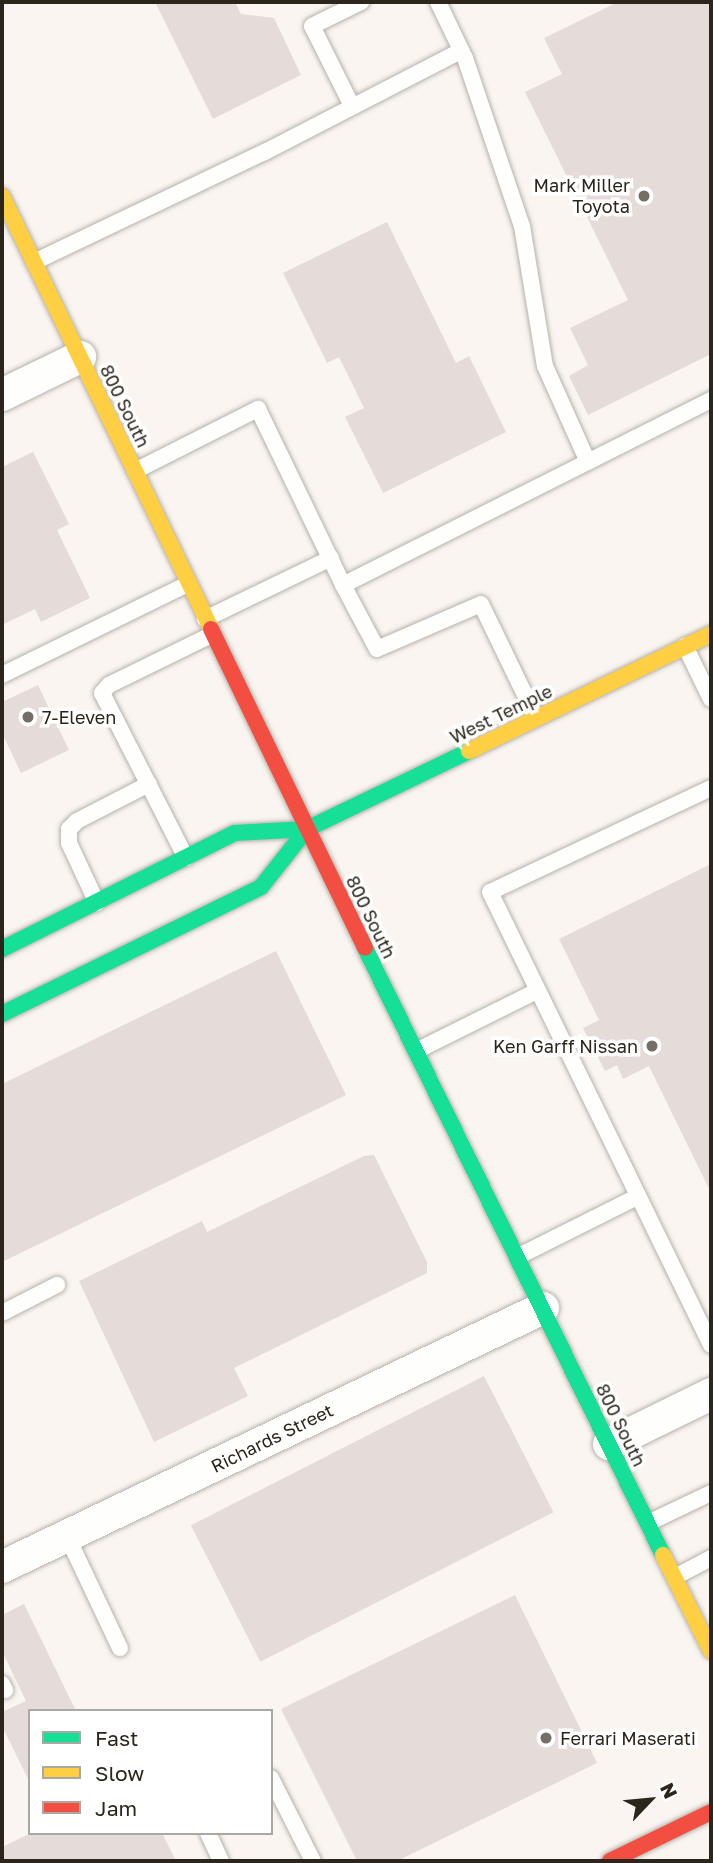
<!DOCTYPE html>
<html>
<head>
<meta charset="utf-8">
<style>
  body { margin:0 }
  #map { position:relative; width:713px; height:1863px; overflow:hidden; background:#faf5f0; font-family:"Golos Text",sans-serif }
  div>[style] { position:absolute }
  .building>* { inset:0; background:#e5dcd9; transform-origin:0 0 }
  .roads { filter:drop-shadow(0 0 2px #b6b1aa) drop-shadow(0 0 2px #b6b1aa) }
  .lane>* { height:16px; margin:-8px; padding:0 8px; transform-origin:8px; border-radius:8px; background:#fefefd }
  .street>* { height:32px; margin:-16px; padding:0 16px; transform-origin:16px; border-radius:16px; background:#fefefd }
  .fast>* { height:16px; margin:-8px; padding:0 8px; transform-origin:8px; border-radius:8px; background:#16e098 }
  .slow>* { height:16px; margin:-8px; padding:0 8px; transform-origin:8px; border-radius:8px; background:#ffcf43 }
  .jam>* { height:16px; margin:-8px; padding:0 8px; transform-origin:8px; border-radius:8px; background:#f24e42 }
  .dots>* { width:19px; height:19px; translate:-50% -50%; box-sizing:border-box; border:4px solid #fff; border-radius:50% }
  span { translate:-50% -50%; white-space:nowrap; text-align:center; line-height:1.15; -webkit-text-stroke:7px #fff; paint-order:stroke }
  .poi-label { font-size:18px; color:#2c251b }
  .right { translate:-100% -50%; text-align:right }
  .left { translate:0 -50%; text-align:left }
  .street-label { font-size:18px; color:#2c251b }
  .frame { position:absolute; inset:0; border:4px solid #2c251b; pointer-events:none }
  .legend { position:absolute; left:28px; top:1709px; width:245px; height:126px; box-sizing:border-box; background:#fff; border:2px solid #aba8a4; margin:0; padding:9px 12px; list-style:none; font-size:21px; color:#2c251b }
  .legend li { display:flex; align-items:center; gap:14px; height:35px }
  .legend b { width:35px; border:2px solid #aba8a4 }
  .north { position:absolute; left:615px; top:1765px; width:70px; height:70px; -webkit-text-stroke:5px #fff; paint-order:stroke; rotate:64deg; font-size:19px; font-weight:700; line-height:28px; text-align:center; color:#2c251b }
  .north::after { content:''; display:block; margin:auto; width:24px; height:32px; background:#2c251b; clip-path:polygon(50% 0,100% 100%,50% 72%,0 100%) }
</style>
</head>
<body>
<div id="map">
  <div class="building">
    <i style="clip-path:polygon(155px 2px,235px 2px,241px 14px,274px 18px,301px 75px,213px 119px)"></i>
    <i style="clip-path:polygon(618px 2px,711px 2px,711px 354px,588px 415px,569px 376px,588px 365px,570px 328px,628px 300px,525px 92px,562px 74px,544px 38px)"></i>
    <i style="clip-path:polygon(387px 222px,456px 363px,469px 356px,506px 432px,383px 493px,345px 417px,364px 408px,339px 357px,327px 363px,283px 273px)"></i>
    <i style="clip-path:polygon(33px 452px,69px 524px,57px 530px,90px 598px,41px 622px,35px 609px,2px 625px,2px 467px)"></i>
    <i style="clip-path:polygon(38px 685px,69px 750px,21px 773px,2px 733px,2px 702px)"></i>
    <i style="clip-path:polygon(711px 864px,711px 1193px,649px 1066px,623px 1079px,617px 1065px,605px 1071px,583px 1028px,599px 1020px,559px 939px)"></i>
    <i style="clip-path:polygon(276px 951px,346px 1095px,2px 1262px,2px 1084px)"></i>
    <i style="clip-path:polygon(374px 1155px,427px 1262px,427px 1273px,234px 1368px,248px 1396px,154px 1442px,79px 1281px,202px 1221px,207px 1232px,364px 1156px)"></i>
    <i style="left:484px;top:1376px;width:153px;height:329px;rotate:63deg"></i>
    <i style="clip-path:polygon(515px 1595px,597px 1763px,397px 1861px,357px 1861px,281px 1709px)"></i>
    <i style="clip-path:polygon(24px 1604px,76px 1711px,31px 1711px,30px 1708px,30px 1783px,2px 1726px,2px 1712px,26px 1701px,2px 1651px,2px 1615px)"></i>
    <i style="clip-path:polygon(31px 1833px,162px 1833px,176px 1861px,2px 1861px,2px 1847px)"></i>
  </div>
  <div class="roads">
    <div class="lane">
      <i style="left:438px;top:2px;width:62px;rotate:64.3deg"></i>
      <i style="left:465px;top:58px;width:177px;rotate:71.3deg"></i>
      <i style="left:522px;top:226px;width:142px;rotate:80.7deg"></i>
      <i style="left:545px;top:366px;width:105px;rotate:65.9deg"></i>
      <i style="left:352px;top:106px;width:89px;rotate:-116.6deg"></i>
      <i style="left:312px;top:26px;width:55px;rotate:-26.1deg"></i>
      <i style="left:34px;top:262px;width:256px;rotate:-25.5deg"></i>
      <i style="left:265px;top:152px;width:220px;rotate:-27.3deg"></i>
      <i style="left:135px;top:471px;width:138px;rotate:-26.8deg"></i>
      <i style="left:258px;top:409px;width:195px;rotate:64.2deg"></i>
      <i style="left:343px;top:585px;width:412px;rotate:-26.7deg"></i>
      <i style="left:343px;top:585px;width:72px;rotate:62deg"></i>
      <i style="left:377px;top:649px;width:113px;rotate:-23.4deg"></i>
      <i style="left:481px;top:604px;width:127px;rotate:64.2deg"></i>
      <i style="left:205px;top:619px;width:140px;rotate:-25.8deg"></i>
      <i style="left:685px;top:646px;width:59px;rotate:63.9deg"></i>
      <i style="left:2px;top:675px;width:207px;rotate:-26.1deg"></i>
      <i style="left:711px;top:788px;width:244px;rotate:154.8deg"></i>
      <i style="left:490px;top:892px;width:504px;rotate:63.99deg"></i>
      <i style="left:186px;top:858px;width:185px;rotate:-117deg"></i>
      <i style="left:102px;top:693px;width:11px;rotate:-49deg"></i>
      <i style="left:109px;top:685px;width:116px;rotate:-26.1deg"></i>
      <i style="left:97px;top:903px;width:66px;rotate:-115deg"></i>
      <i style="left:69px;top:843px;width:14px;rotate:-90deg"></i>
      <i style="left:69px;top:829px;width:11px;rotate:-45deg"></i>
      <i style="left:77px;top:821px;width:81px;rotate:-27.2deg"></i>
      <i style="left:416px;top:1051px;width:135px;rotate:-26.4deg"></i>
      <i style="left:517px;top:1257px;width:134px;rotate:-26.6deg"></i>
      <i style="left:2px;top:1313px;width:62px;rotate:-27deg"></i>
      <i style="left:648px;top:1523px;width:70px;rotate:-25.5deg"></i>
      <i style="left:67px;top:1536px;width:124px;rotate:64.7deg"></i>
      <i style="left:675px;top:1577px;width:41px;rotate:-27.8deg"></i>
      <i style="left:2px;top:1684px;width:7px;rotate:63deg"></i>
      <i style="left:271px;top:1778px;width:93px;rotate:63.2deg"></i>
      <i style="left:208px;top:1833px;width:31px;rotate:65deg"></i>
    </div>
    <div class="street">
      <i style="left:2px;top:395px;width:87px;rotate:-26deg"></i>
      <i style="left:609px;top:1444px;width:114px;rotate:-26.1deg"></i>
      <i style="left:2px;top:1567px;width:600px;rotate:-25.58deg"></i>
    </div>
    <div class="fast">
      <i style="left:365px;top:948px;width:676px;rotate:63.85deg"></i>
      <i style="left:2px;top:949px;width:260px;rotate:-26.5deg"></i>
      <i style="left:235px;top:833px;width:72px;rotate:-3.2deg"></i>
      <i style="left:307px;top:829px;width:180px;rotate:-25.7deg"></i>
      <i style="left:2px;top:1014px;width:288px;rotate:-26.1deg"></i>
      <i style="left:261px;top:887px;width:74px;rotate:-51.6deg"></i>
    </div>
    <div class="slow">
      <i style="left:2px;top:196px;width:481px;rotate:64.2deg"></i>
      <i style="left:469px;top:751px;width:269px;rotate:-25.8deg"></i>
      <i style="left:663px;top:1555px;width:107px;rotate:63.4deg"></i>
    </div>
    <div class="jam">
      <i style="left:211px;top:629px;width:354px;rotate:64.2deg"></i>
      <i style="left:610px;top:1861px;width:112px;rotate:-25.9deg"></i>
    </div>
  </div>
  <div class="dots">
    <i style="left:644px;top:196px;background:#746e66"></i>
    <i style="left:28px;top:717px;background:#746e66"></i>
    <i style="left:652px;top:1046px;background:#746e66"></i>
    <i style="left:546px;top:1738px;background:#746e66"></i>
  </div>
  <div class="poi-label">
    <span class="right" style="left:630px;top:196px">Mark Miller<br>Toyota</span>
    <span class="left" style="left:42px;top:717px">7-Eleven</span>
    <span class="right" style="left:638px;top:1046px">Ken Garff Nissan</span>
    <span class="left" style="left:560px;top:1738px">Ferrari Maserati</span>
  </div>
  <div class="street-label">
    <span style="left:125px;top:406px;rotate:64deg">800 South</span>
    <span style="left:501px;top:714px;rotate:-26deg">West Temple</span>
    <span style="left:371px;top:917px;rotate:64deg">800 South</span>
    <span style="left:621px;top:1425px;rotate:64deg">800 South</span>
    <span style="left:272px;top:1438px;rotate:-26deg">Richards Street</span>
  </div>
  <div class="frame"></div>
  <ul class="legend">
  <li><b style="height:9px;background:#16e098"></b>Fast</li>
  <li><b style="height:9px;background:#ffcf43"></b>Slow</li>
  <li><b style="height:9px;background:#f24e42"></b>Jam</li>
  </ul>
  <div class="north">N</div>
</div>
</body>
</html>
